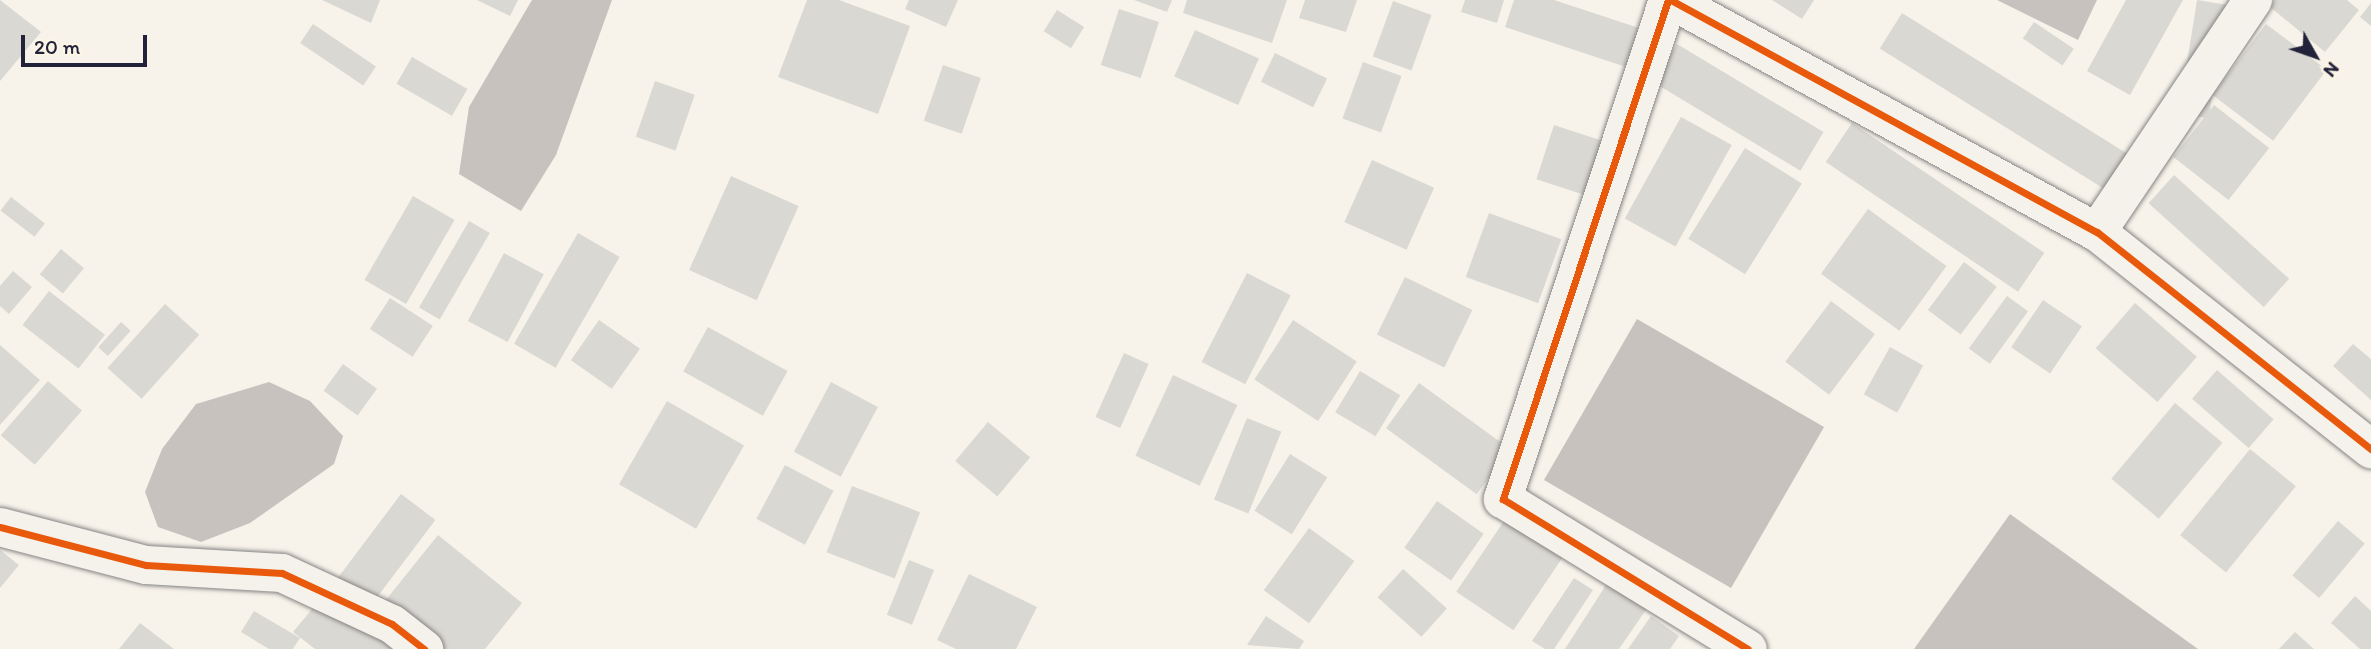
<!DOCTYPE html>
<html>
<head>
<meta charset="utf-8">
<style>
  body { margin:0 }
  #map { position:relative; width:2371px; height:649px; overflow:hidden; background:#f7f3ea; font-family:Itim,sans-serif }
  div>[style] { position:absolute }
  .water>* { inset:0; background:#c7c2be; transform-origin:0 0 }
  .building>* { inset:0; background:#dad8d2; transform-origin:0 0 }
  .roads { filter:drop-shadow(0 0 2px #868485) drop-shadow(0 0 2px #868485) }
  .minor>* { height:38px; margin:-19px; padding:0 19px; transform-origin:19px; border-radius:19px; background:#f5f2ec }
  .cycleway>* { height:7px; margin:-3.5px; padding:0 3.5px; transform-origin:3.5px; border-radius:3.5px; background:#e8590c }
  span { translate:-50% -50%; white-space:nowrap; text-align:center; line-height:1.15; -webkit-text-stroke:7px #fcf5e5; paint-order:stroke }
  .north { position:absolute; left:2280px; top:21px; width:70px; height:70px; -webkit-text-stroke:5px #fcf5e5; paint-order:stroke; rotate:130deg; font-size:19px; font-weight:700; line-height:28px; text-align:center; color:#22223b }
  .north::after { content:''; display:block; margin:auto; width:24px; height:32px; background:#22223b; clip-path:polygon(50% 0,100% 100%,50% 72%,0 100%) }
  .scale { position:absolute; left:21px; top:35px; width:126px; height:32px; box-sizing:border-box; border:4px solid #22223b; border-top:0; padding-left:9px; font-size:21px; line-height:24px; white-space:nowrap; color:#22223b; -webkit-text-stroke:5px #fcf5e5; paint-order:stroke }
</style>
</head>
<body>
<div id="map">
  <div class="water">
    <i style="clip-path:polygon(532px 0,612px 0,556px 155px,521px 211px,459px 174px,469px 107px)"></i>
    <i style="clip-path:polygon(1997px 0,2097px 0,2078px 40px)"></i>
    <i style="left:1637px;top:319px;width:216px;height:186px;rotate:30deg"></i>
    <i style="clip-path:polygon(269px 382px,310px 401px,343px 436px,334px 464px,250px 523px,201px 542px,158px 527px,145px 492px,162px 449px,196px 404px)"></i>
    <i style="clip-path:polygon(2010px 514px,2198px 649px,1914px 649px)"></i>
  </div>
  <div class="building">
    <i style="clip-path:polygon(0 0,41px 32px,0 81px)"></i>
    <i style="clip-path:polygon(322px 0,380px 0,371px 23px)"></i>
    <i style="clip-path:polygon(477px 0,518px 0,510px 16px)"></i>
    <i style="clip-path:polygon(807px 0,839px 0,910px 26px,878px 114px,778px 77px)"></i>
    <i style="clip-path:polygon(909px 0,958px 0,946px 27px,905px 9px)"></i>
    <i style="clip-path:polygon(1134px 0,1172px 0,1167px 12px)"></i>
    <i style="clip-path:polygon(1187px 0,1287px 0,1272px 43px,1183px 13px)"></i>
    <i style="clip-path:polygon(1305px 0,1357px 0,1346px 32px,1299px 18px)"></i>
    <i style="clip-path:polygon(1465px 0,1504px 0,1497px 23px,1461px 12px)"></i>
    <i style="clip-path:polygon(1514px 0,1554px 0,1642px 29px,1629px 68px,1505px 27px)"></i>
    <i style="clip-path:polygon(1772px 0,1814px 0,1802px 19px)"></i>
    <i style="clip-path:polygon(2126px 0,2183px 0,2130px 95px,2087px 71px)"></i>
    <i style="left:2197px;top:0;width:30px;height:115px;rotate:9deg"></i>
    <i style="clip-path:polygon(2275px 0,2347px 0,2359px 10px,2325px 52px,2270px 7px)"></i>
    <i style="left:1393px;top:1px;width:41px;height:59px;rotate:20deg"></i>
    <i style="clip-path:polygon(2371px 3px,2371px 26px,2360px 17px)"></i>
    <i style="left:1119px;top:9px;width:42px;height:59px;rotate:18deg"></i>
    <i style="left:1057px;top:10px;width:32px;height:25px;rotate:32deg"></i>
    <i style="left:1902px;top:13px;width:269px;height:42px;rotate:32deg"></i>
    <i style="left:2034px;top:22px;width:48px;height:20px;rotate:34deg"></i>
    <i style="left:313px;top:24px;width:76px;height:23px;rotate:34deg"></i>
    <i style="left:2266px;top:24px;width:76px;height:89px;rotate:37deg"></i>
    <i style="left:1195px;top:30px;width:70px;height:51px;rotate:24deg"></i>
    <i style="left:1677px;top:44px;width:171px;height:45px;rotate:31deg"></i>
    <i style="left:1275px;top:53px;width:58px;height:32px;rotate:26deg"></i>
    <i style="left:412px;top:57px;width:64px;height:31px;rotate:30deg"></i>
    <i style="left:1363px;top:62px;width:41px;height:60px;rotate:20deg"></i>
    <i style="left:943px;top:65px;width:40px;height:59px;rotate:19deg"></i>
    <i style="left:655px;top:81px;width:42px;height:59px;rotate:19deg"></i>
    <i style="left:2214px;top:105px;width:70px;height:66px;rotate:38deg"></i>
    <i style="left:1681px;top:117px;width:58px;height:116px;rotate:29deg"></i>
    <i style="left:1852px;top:123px;width:232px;height:47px;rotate:34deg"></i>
    <i style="left:1554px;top:125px;width:58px;height:57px;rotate:18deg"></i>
    <i style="left:1745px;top:148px;width:67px;height:107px;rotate:32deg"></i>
    <i style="left:1372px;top:160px;width:68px;height:68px;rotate:24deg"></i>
    <i style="left:2174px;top:175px;width:155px;height:38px;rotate:42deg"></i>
    <i style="left:731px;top:176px;width:74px;height:103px;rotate:24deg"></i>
    <i style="left:413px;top:196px;width:48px;height:97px;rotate:30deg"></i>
    <i style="left:11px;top:197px;width:43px;height:17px;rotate:38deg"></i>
    <i style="left:1868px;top:209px;width:97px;height:80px;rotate:36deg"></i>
    <i style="left:1489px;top:213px;width:77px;height:68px;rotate:20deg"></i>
    <i style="left:469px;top:221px;width:24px;height:100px;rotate:30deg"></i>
    <i style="left:578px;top:233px;width:48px;height:128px;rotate:30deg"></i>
    <i style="left:61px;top:249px;width:30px;height:33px;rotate:40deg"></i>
    <i style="left:504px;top:253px;width:45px;height:77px;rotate:28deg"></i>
    <i style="left:1964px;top:262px;width:41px;height:60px;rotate:37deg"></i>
    <i style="clip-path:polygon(13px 271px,32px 287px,9px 314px,0 306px,0 286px)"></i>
    <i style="left:1247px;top:273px;width:49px;height:100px;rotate:27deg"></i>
    <i style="left:1405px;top:277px;width:75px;height:64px;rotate:26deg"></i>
    <i style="left:49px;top:291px;width:71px;height:43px;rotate:38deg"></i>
    <i style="left:2007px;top:296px;width:26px;height:65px;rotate:36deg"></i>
    <i style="left:390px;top:298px;width:51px;height:37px;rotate:33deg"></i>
    <i style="left:2043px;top:300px;width:47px;height:57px;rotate:34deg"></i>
    <i style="left:1831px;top:301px;width:55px;height:76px;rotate:37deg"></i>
    <i style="left:2135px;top:303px;width:82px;height:60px;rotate:41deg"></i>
    <i style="left:165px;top:304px;width:46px;height:86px;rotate:42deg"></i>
    <i style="left:599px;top:320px;width:50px;height:49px;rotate:35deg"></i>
    <i style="left:1293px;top:320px;width:76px;height:71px;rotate:33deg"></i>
    <i style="left:121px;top:322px;width:13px;height:34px;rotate:42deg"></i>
    <i style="left:708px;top:327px;width:91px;height:51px;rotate:29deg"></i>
    <i style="clip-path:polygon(2353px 344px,2371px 359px,2371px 400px,2333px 366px)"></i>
    <i style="clip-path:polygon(0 345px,40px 380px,0 425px)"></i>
    <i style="left:1890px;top:347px;width:38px;height:54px;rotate:29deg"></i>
    <i style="left:1124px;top:353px;width:27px;height:70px;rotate:24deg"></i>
    <i style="left:343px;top:364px;width:42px;height:33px;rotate:36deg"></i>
    <i style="left:2217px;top:370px;width:75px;height:38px;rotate:41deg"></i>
    <i style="left:1360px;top:371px;width:47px;height:48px;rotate:31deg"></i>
    <i style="left:1173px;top:375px;width:71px;height:89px;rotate:25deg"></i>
    <i style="left:48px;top:381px;width:45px;height:72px;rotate:41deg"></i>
    <i style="left:831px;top:382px;width:53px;height:79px;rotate:28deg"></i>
    <i style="left:1419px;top:383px;width:112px;height:56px;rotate:36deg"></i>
    <i style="left:667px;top:401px;width:89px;height:96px;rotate:30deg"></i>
    <i style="left:2175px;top:403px;width:62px;height:99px;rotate:40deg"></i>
    <i style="left:1247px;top:418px;width:37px;height:88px;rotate:22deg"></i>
    <i style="left:988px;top:422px;width:55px;height:51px;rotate:40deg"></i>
    <i style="left:2250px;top:449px;width:59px;height:111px;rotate:39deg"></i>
    <i style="left:1290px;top:454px;width:44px;height:67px;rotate:32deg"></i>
    <i style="left:785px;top:465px;width:55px;height:61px;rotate:28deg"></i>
    <i style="left:852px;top:486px;width:73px;height:71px;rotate:21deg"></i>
    <i style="left:401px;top:494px;width:43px;height:106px;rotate:37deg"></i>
    <i style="left:1437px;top:501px;width:57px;height:57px;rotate:35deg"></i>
    <i style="left:1506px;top:518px;width:69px;height:89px;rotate:34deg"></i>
    <i style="left:2338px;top:521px;width:35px;height:71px;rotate:40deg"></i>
    <i style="left:1309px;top:528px;width:56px;height:77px;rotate:36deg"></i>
    <i style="clip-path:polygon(438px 535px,522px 603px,485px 649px,444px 649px,385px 601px)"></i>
    <i style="clip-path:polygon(0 550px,19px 565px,0 588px)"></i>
    <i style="left:909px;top:560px;width:27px;height:59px;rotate:22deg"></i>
    <i style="left:1403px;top:569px;width:59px;height:38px;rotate:42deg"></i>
    <i style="clip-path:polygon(969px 574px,1037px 607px,1016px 649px,956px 649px,937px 640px)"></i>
    <i style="clip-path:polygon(1613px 574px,1652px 601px,1619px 649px,1565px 649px)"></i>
    <i style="clip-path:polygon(1574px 578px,1593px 590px,1554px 649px,1545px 649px,1532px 641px)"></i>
    <i style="clip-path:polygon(327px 591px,400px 649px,315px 649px,293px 632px)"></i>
    <i style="clip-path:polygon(2355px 596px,2371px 611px,2371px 649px,2360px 649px,2331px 623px)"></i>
    <i style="clip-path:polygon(254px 611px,300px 638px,293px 649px,269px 649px,241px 632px)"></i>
    <i style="clip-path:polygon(1266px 616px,1304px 641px,1299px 649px,1247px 645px)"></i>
    <i style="clip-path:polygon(1651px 616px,1679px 636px,1670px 649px,1628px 649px)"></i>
    <i style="clip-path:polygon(140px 623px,174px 649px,119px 649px)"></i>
    <i style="clip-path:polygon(2295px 632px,2314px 649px,2279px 649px)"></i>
  </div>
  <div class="roads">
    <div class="minor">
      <i style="left:1668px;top:0;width:526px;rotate:108.3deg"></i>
      <i style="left:1503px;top:499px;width:287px;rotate:31.5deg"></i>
      <i style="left:1671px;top:0;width:485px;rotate:28.6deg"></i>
      <i style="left:2097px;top:232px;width:350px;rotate:38.4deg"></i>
      <i style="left:2097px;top:232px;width:280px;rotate:-56.1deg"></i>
      <i style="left:0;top:527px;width:151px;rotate:14.6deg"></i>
      <i style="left:146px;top:565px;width:136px;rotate:3.4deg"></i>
      <i style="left:282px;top:573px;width:121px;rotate:24.9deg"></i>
      <i style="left:392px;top:624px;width:41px;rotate:38deg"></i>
    </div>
  </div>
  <div class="cycleway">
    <i style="left:1668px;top:0;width:526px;rotate:108.3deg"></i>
    <i style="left:1503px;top:499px;width:287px;rotate:31.5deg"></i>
    <i style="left:1671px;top:0;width:485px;rotate:28.6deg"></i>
    <i style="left:2097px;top:232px;width:350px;rotate:38.4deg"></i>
    <i style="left:0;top:527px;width:151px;rotate:14.6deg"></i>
    <i style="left:146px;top:565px;width:136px;rotate:3.4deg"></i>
    <i style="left:282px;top:573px;width:121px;rotate:24.9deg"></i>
    <i style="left:392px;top:624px;width:41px;rotate:38deg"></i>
  </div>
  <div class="north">N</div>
  <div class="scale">20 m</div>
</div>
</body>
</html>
